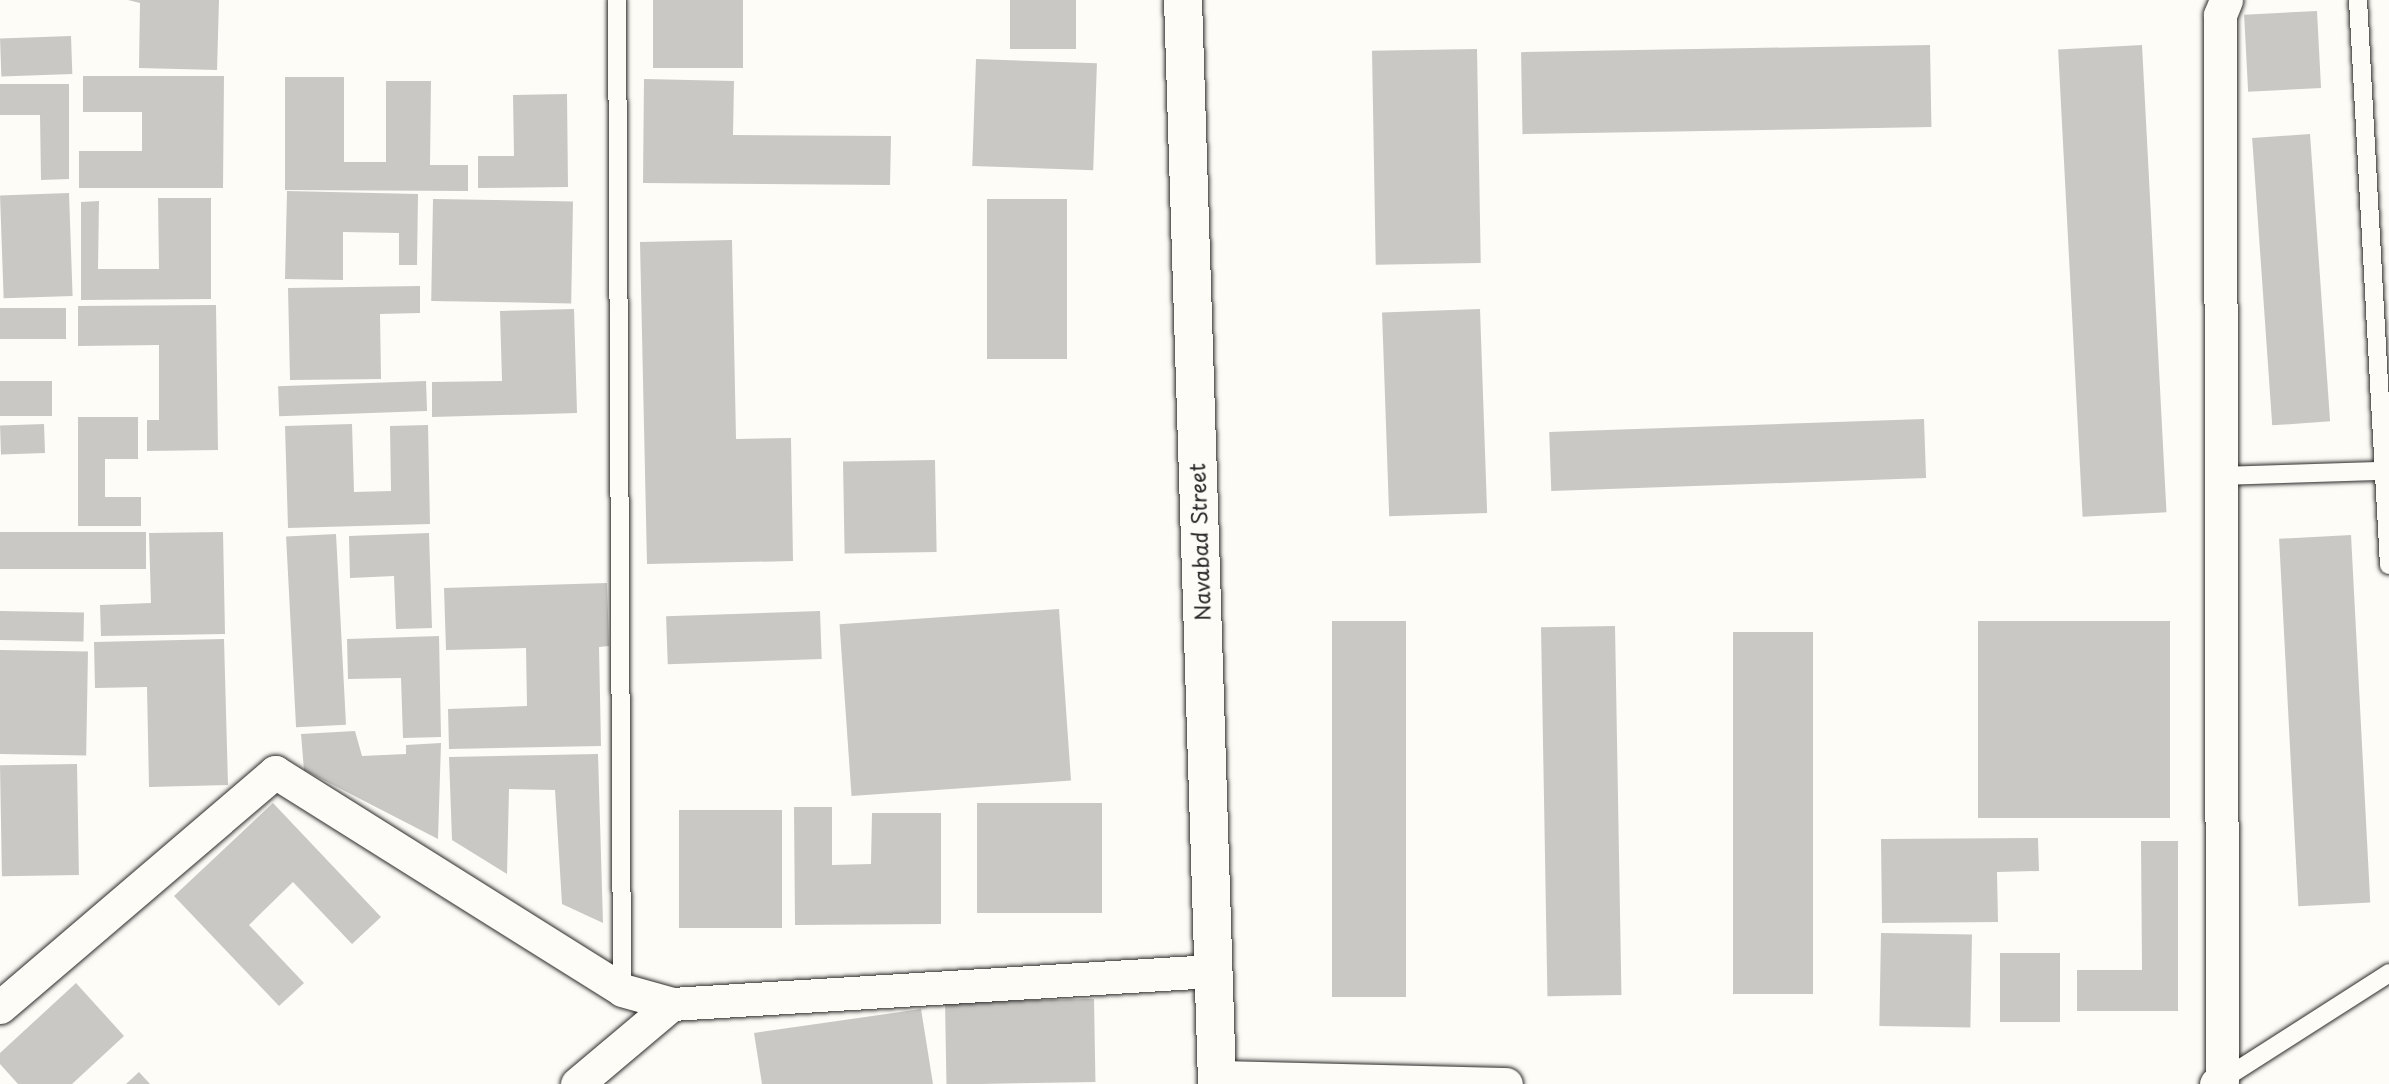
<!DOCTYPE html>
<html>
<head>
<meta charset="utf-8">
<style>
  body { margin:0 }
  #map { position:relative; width:2389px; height:1084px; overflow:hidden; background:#fdfcf7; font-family:"Playpen Sans",sans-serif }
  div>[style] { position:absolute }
  .building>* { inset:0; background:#c9c8c4; transform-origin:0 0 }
  .roads { filter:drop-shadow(0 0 2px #2b2b2b) drop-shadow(0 0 2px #2b2b2b) }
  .service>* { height:18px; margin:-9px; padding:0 9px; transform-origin:9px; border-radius:9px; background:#fdfcf7 }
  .minor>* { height:33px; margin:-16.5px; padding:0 16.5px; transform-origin:16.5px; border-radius:16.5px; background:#fdfcf7 }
  .tertiary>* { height:38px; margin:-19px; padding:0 19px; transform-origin:19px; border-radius:19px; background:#fdfcf7 }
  span { translate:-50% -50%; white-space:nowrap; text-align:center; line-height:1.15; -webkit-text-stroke:7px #fdfcf7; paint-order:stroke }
  .street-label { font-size:21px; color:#2b2b2b }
</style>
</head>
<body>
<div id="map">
  <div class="building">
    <i style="clip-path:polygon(128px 0,219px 0,217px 70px,139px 68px,140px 3px)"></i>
    <i style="left:653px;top:0;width:90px;height:68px"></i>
    <i style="left:1010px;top:0;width:66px;height:49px"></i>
    <i style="left:2317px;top:11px;width:77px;height:73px;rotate:87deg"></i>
    <i style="left:71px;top:36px;width:38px;height:71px;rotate:88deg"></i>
    <i style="left:1930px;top:45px;width:82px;height:409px;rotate:89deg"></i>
    <i style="left:2142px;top:45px;width:468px;height:84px;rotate:87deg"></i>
    <i style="left:1477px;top:49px;width:214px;height:105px;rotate:89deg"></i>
    <i style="left:976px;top:59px;width:121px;height:107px;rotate:2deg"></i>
    <i style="clip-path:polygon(83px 76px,224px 76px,223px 188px,79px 188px,79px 151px,142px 151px,142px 112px,83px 112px)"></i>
    <i style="clip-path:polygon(285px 77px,344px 77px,344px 162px,386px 162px,386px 81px,431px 81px,430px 165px,468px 165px,468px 191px,285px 190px)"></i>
    <i style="clip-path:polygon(644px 79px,734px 81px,733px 135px,891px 136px,890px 185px,643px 183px)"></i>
    <i style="clip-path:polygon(0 84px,69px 84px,69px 179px,41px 180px,40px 115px,0 115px)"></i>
    <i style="clip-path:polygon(567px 94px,568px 187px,478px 188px,478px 156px,514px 156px,513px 95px)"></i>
    <i style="left:2310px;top:134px;width:288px;height:58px;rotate:86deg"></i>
    <i style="clip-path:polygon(287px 191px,418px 194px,417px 265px,399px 265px,399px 233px,343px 232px,343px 280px,285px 279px)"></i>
    <i style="left:69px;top:193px;width:103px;height:69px;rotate:88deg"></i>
    <i style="clip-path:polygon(158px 198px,211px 198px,211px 299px,81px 300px,81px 202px,99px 201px,98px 269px,159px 269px)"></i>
    <i style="left:433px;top:199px;width:140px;height:102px;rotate:1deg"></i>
    <i style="left:1067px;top:199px;width:160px;height:80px;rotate:90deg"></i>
    <i style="clip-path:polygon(732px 240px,736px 439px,791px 438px,793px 561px,647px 564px,640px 242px)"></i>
    <i style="clip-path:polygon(420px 286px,420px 313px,380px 314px,381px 379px,290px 380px,288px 288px)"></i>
    <i style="clip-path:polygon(216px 305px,218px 450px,147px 451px,147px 420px,159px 420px,159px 345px,78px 346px,78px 306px)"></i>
    <i style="left:0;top:308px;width:66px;height:31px"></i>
    <i style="clip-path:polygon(574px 309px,577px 413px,432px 417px,432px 382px,502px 381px,500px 311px)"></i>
    <i style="left:1480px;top:309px;width:204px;height:98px;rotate:88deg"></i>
    <i style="left:0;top:381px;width:52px;height:35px"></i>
    <i style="left:426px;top:381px;width:30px;height:148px;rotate:88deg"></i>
    <i style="clip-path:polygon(78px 417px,138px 417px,138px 459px,105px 459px,105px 497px,141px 497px,141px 526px,78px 526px)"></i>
    <i style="left:1924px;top:419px;width:59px;height:375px;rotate:88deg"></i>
    <i style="left:44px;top:424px;width:29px;height:44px;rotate:88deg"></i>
    <i style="clip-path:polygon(352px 424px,354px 492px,391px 491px,390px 426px,428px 425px,430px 524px,288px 528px,285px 426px)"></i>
    <i style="left:935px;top:460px;width:92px;height:92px;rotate:89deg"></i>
    <i style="left:0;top:532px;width:146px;height:37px"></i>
    <i style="clip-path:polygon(223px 532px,225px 634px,101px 636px,100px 605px,151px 603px,149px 533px)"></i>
    <i style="clip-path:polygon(429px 533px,432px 628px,396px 629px,394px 576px,350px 578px,349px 536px)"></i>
    <i style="left:336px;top:534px;width:191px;height:50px;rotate:87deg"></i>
    <i style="left:2351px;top:535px;width:368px;height:72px;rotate:87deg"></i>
    <i style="clip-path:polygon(607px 583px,609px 646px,599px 647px,601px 746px,449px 749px,448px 709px,527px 706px,526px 648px,446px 650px,444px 588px)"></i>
    <i style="left:1059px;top:609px;width:172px;height:220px;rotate:86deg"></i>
    <i style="left:0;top:611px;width:84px;height:29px;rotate:1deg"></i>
    <i style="left:820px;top:611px;width:48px;height:154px;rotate:88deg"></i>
    <i style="left:1332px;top:621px;width:74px;height:376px"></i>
    <i style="left:1978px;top:621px;width:192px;height:197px"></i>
    <i style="left:1615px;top:626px;width:369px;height:74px;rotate:89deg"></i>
    <i style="left:1733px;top:632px;width:80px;height:362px"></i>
    <i style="clip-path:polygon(439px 636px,441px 737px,403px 738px,401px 678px,348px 679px,347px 639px)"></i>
    <i style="clip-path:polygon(224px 639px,228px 785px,149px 787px,147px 687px,95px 688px,94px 642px)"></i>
    <i style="left:0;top:650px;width:88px;height:104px;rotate:1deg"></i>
    <i style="clip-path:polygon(355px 731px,362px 756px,406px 754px,406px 745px,441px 743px,438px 839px,304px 770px,301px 734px)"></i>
    <i style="clip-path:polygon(598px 754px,603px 923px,562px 904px,555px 790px,509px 789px,507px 874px,452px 840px,449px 757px)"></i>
    <i style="left:77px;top:764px;width:111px;height:77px;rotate:89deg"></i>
    <i style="clip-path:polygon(273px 803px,381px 917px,352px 944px,293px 882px,249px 925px,304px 983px,279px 1006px,174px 896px)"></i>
    <i style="left:1102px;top:803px;width:110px;height:125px;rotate:90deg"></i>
    <i style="clip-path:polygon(794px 807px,832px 807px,832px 865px,871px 864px,872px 813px,941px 813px,941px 924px,795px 925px)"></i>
    <i style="left:679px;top:810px;width:103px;height:118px"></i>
    <i style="clip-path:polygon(2038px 838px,2039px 871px,1997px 872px,1998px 922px,1882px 923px,1881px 839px)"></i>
    <i style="clip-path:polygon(2141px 841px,2178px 841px,2178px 1011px,2077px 1011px,2077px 970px,2142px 970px)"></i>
    <i style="left:1881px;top:933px;width:91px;height:93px;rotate:1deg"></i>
    <i style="left:2000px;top:953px;width:60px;height:69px"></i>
    <i style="clip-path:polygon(76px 983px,124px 1036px,72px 1084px,18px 1084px,0 1064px,0 1053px)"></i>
    <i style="left:1094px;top:999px;width:83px;height:149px;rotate:89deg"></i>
    <i style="clip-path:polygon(921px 1009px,933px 1084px,762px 1084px,754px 1033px)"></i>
    <i style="clip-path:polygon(139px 1072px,150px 1084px,126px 1084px)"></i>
  </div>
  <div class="roads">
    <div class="service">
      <i style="left:617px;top:0;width:990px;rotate:89.71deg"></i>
      <i style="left:2358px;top:0;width:566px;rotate:86.86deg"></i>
      <i style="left:2221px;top:476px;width:163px;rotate:-1.8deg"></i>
      <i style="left:2222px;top:1080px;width:198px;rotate:-32.6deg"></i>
    </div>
    <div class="minor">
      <i style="left:0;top:1007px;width:362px;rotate:-40.5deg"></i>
      <i style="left:275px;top:772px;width:410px;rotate:32.1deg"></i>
      <i style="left:622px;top:990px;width:52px;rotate:15.6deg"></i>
      <i style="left:1217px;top:1077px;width:289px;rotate:1.4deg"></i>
      <i style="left:577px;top:1084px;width:124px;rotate:-40.1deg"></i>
      <i style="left:672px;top:1004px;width:541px;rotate:-3.5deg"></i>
      <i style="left:2216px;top:1084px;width:7px;rotate:-34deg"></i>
      <i style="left:2222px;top:1080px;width:1065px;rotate:-90.11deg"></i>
      <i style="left:2220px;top:15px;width:16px;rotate:-68deg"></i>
    </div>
    <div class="tertiary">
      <i style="left:1183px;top:0;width:1085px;rotate:88.2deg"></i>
    </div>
  </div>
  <div class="street-label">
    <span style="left:1199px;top:542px;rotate:-92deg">Navabad Street</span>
  </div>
</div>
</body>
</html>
